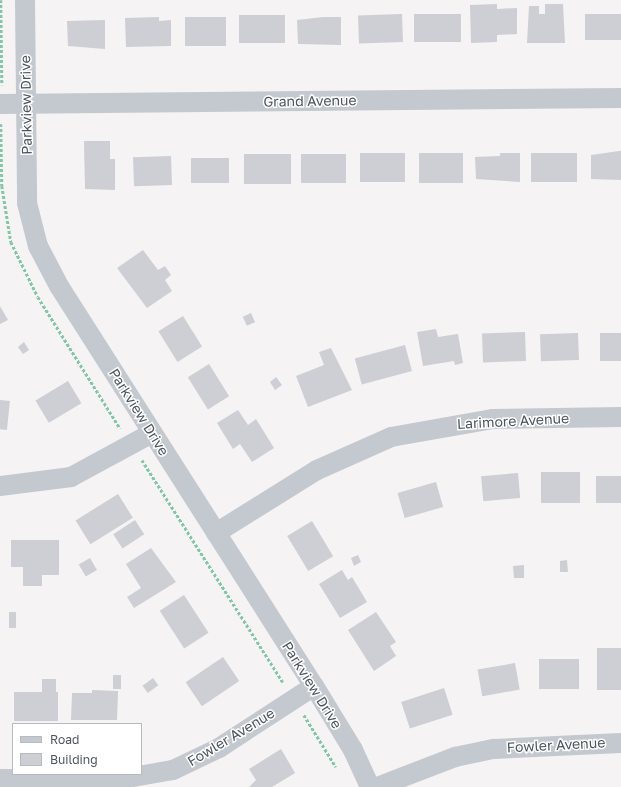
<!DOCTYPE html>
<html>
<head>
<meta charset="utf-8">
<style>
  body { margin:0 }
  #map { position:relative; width:621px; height:787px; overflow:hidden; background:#f5f3f3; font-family:"Golos Text",sans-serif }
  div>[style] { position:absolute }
  .building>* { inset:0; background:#cdcfd4; transform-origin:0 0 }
  .path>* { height:2.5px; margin-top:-1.25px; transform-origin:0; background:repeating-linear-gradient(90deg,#83c6a7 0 3px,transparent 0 5px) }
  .minor>* { height:20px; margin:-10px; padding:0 10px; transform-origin:10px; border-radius:10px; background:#c3c9cf }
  span { translate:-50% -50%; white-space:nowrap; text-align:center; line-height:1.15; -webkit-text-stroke:3px #fff; paint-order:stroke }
  .street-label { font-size:14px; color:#4c555e }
  .legend { position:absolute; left:12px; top:723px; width:130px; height:52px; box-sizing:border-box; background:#fff; border:1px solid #b7bbbf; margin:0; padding:5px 7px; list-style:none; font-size:12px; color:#4c555e }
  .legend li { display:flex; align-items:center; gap:8px; height:20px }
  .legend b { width:20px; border:1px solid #b7bbbf }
</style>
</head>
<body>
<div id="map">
  <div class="building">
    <i style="clip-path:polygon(497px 4px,497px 9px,517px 8px,517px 34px,497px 35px,497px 42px,471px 43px,470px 5px)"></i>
    <i style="clip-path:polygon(545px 4px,563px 4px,565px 43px,527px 43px,529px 6px,539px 6px,539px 14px,545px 14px)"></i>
    <i style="left:402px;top:14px;width:28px;height:44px;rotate:88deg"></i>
    <i style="left:461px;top:14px;width:28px;height:47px;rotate:90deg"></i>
    <i style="left:585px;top:14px;width:36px;height:26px"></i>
    <i style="left:285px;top:15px;width:28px;height:46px;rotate:90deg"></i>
    <i style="clip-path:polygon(159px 17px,159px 21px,171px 20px,171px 46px,126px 47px,125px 18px)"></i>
    <i style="left:185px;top:17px;width:41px;height:29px"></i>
    <i style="clip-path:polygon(323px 17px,341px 17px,341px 45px,298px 44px,297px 20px)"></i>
    <i style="clip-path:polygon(105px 20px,105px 49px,68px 46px,67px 21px)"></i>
    <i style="clip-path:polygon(84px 141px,110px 141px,110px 159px,115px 159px,115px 190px,85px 189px)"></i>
    <i style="clip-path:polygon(619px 151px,621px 151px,621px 180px,591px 179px,591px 155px)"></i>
    <i style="left:360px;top:153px;width:45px;height:29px"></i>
    <i style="left:419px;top:153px;width:44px;height:30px"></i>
    <i style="clip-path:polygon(500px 153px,520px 153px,520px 182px,476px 179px,475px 157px,500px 156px)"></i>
    <i style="left:531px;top:153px;width:46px;height:29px"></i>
    <i style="left:244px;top:154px;width:47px;height:30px"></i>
    <i style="left:301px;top:154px;width:45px;height:29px"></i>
    <i style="left:171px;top:156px;width:29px;height:38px;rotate:88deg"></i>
    <i style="left:191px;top:158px;width:38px;height:25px"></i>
    <i style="clip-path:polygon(143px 250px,158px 270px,165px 266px,171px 275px,165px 280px,172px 291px,147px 308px,117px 268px)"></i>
    <i style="clip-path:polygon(0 306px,8px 320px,0 324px)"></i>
    <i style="left:251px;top:313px;width:10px;height:9px;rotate:66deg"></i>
    <i style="left:183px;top:316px;width:36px;height:29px;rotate:58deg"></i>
    <i style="clip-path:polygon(436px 329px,438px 337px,458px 334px,463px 363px,455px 365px,454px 361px,423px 366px,417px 332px)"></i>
    <i style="left:525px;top:332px;width:29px;height:43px;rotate:88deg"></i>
    <i style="left:578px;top:333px;width:27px;height:38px;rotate:88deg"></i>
    <i style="left:600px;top:333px;width:21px;height:28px"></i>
    <i style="clip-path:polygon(24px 342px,29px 350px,23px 354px,18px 347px)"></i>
    <i style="left:405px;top:345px;width:27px;height:52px;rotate:75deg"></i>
    <i style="clip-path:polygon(331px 348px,352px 390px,308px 407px,296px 376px,324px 365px,319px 352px)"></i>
    <i style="left:209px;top:364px;width:38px;height:25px;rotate:58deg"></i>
    <i style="clip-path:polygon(276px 377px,282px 385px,275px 390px,270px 382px)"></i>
    <i style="left:68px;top:381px;width:26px;height:38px;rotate:59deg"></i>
    <i style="left:0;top:400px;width:10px;height:29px;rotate:6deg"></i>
    <i style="clip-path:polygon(238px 410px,248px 425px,256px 419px,274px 448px,252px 462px,240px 444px,233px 449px,217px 423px)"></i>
    <i style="left:541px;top:472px;width:39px;height:31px"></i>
    <i style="left:518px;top:473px;width:25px;height:37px;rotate:85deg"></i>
    <i style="left:621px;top:476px;width:27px;height:25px;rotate:90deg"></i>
    <i style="left:436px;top:482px;width:26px;height:40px;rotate:74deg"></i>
    <i style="left:118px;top:494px;width:28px;height:50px;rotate:58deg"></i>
    <i style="left:135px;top:520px;width:17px;height:26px;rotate:57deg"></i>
    <i style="left:312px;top:521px;width:41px;height:29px;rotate:59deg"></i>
    <i style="clip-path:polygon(11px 540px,59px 540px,59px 575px,42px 575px,42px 586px,23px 586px,23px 567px,11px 567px)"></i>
    <i style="clip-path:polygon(151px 548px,176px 582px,134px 608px,127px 597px,141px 588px,126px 564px)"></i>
    <i style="clip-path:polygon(358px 555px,361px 562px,354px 566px,351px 558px)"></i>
    <i style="left:90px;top:558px;width:14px;height:13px;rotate:60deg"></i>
    <i style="clip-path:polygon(567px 560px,568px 572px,560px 572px,560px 561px)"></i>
    <i style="clip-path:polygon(524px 565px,524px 578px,514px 578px,513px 566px)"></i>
    <i style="clip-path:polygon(342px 570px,348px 580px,352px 577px,367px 602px,340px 618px,319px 584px)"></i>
    <i style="left:184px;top:595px;width:45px;height:29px;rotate:57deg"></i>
    <i style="left:9px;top:612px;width:7px;height:16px"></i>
    <i style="clip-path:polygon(376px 612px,396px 642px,390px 646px,396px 656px,374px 671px,348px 630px)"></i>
    <i style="left:621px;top:648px;width:42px;height:24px;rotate:90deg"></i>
    <i style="left:223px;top:657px;width:29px;height:45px;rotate:56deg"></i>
    <i style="left:539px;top:659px;width:40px;height:30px"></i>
    <i style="left:515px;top:663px;width:27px;height:38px;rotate:80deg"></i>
    <i style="left:113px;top:675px;width:8px;height:14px"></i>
    <i style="left:153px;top:678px;width:9px;height:13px;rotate:54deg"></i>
    <i style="left:42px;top:679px;width:14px;height:13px"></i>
    <i style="left:444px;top:688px;width:28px;height:45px;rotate:72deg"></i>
    <i style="clip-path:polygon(92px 690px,118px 691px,117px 720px,71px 720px,72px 693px,92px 693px)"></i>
    <i style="left:14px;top:692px;width:44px;height:29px"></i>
    <i style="clip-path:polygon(281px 749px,295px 773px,272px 787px,249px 787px,256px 780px,249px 769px)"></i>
  </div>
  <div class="path">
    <i style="left:1px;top:0;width:85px;rotate:89.3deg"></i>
    <i style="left:1px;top:124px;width:62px;rotate:89.1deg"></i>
    <i style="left:2px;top:186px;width:57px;rotate:80.9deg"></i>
    <i style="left:11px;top:242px;width:61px;rotate:63.9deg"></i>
    <i style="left:38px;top:297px;width:155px;rotate:58deg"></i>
    <i style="left:142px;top:460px;width:263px;rotate:57.6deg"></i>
    <i style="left:304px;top:715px;width:61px;rotate:58.4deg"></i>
  </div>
  <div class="minor">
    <i style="left:25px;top:0;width:203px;rotate:89.4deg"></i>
    <i style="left:27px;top:203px;width:44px;rotate:75.7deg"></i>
    <i style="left:38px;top:246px;width:45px;rotate:62.3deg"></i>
    <i style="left:59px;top:286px;width:474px;rotate:57.5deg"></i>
    <i style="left:314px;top:686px;width:75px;rotate:58.6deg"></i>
    <i style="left:353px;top:750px;width:41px;rotate:65.3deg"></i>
    <i style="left:0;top:104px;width:621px;rotate:-0.55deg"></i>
    <i style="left:0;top:486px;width:72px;rotate:-7.2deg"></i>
    <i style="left:71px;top:477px;width:92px;rotate:-28.5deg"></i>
    <i style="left:216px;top:533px;width:119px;rotate:-32deg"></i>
    <i style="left:317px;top:470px;width:81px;rotate:-24deg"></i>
    <i style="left:391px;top:437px;width:104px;rotate:-10deg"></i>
    <i style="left:493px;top:419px;width:128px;rotate:-0.9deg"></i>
    <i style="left:0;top:779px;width:121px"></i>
    <i style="left:121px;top:779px;width:53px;rotate:-9.8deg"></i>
    <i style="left:173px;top:770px;width:51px;rotate:-25.6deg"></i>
    <i style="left:219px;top:748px;width:113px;rotate:-33.1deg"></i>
    <i style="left:377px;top:787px;width:84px;rotate:-21deg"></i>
    <i style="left:455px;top:757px;width:40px;rotate:-12deg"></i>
    <i style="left:494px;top:749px;width:127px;rotate:-2.7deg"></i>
  </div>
  <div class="street-label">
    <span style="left:310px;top:101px;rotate:-1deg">Grand Avenue</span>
    <span style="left:26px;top:105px;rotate:-91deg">Parkview Drive</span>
    <span style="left:139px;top:412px;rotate:58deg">Parkview Drive</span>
    <span style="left:513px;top:421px;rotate:-3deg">Larimore Avenue</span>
    <span style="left:312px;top:685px;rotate:58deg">Parkview Drive</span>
    <span style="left:231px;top:737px;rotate:-31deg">Fowler Avenue</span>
    <span style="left:556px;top:745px;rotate:-3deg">Fowler Avenue</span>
  </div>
  <ul class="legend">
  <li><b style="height:5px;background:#c3c9cf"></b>Road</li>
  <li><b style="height:11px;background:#cdcfd4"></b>Building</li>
  </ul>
</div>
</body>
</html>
